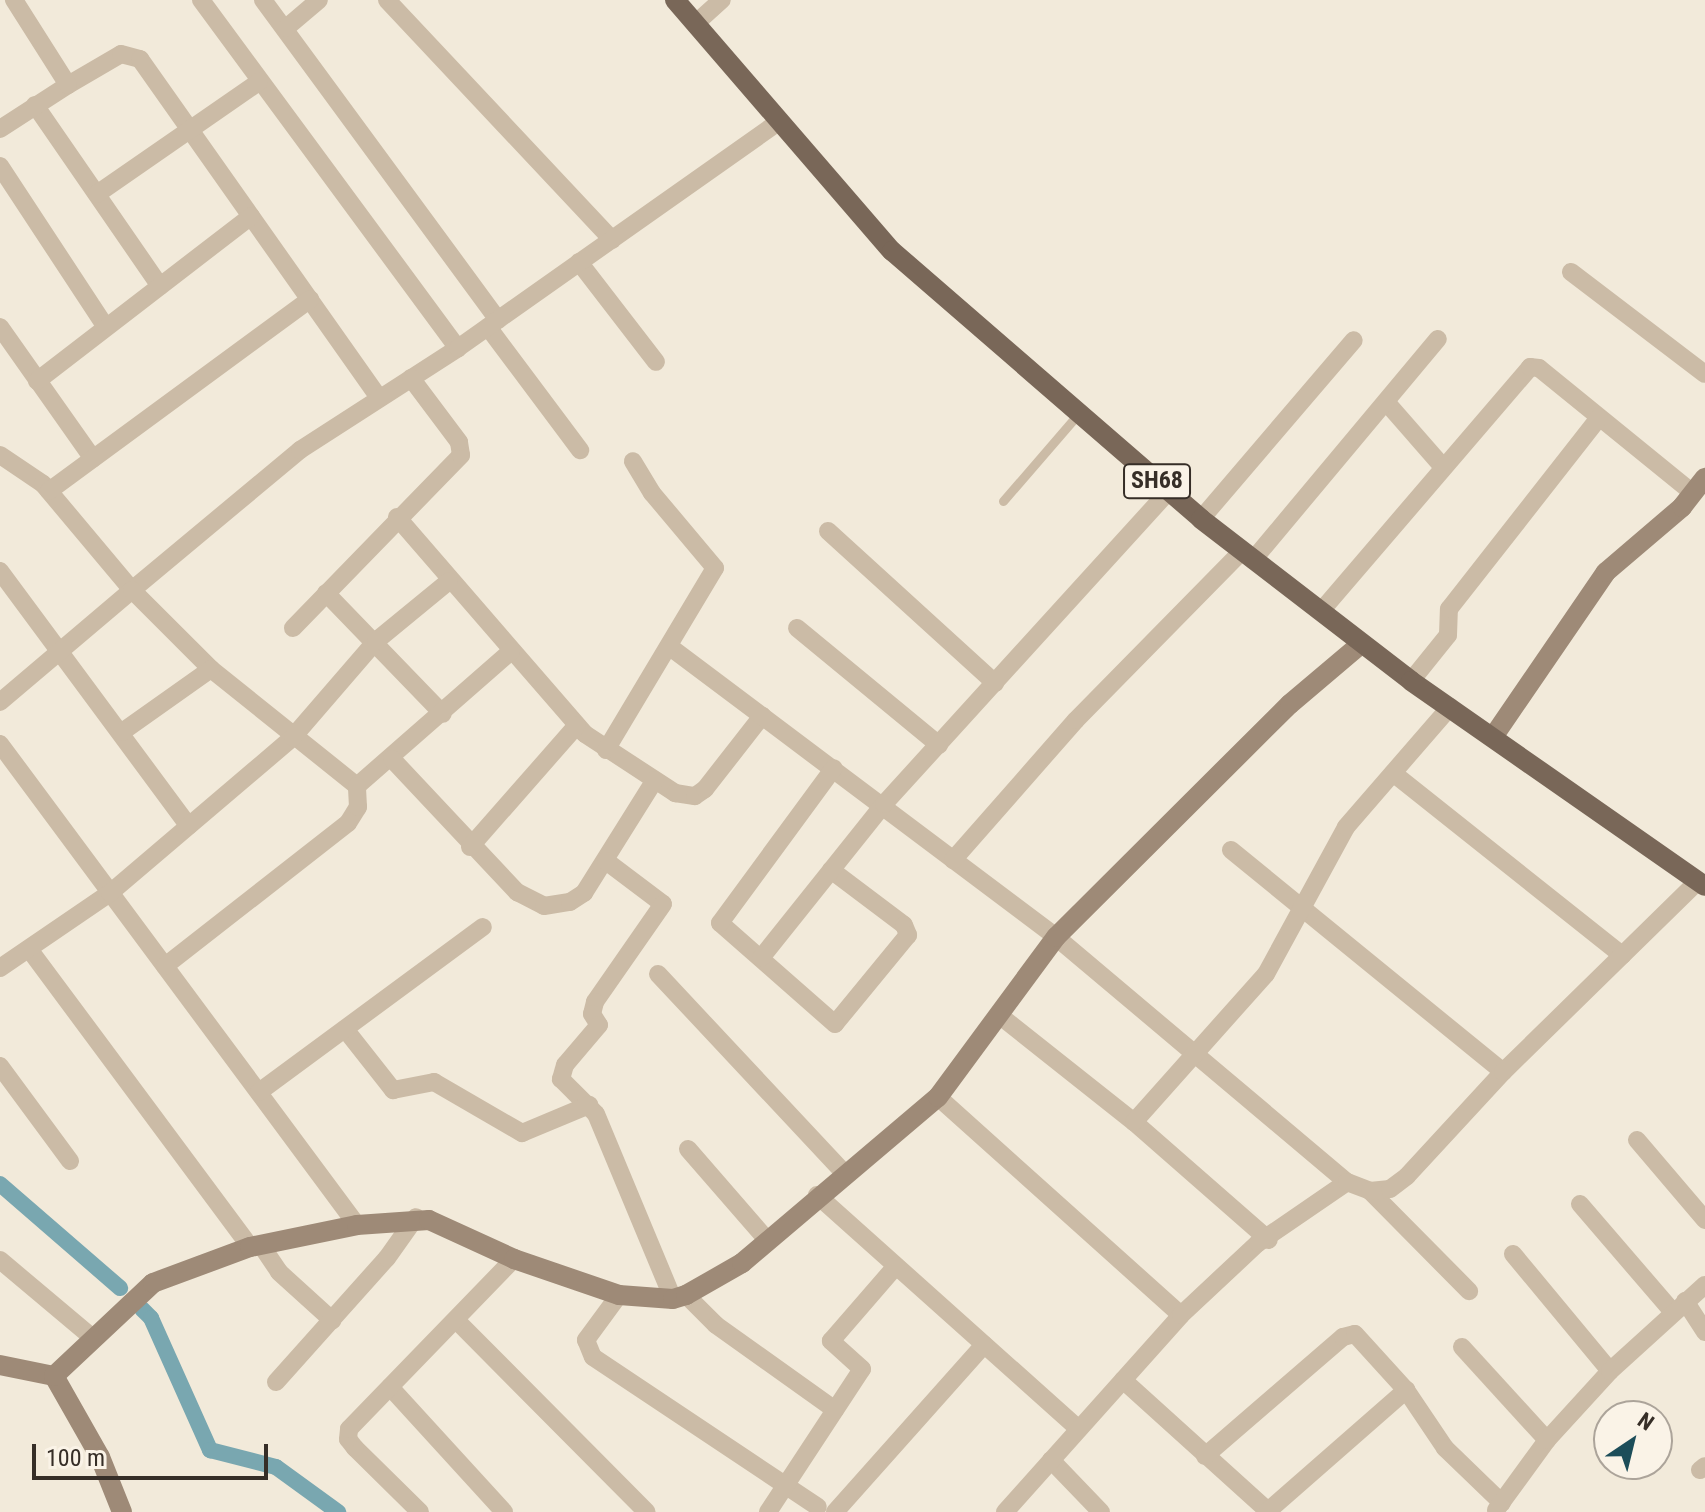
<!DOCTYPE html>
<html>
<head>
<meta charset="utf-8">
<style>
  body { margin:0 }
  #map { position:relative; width:1705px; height:1512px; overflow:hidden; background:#f2eada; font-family:"Roboto Condensed",sans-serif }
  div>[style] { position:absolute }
  .canal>* { height:16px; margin:-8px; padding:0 8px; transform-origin:8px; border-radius:8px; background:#79a7b0 }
  .lane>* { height:9px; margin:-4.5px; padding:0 4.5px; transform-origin:4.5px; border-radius:4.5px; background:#cbbba6 }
  .street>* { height:18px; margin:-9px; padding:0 9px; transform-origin:9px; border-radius:9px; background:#cbbba6 }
  .secondary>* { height:20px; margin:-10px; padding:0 10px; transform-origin:10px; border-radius:10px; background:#9e8a77 }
  .primary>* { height:20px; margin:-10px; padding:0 10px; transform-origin:10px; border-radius:10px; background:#796758 }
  span { translate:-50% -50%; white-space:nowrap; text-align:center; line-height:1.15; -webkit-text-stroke:6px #faf3e7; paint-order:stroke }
  .shield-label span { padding:2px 6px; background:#faf3e7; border:2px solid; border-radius:6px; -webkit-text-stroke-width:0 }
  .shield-label { font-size:24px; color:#362e27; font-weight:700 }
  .north { position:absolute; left:1593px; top:1400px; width:80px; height:80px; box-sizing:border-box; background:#faf3e7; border:2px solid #aca49a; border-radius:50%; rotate:35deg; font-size:22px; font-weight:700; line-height:32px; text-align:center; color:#362e27 }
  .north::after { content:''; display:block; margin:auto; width:28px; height:36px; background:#1c4d59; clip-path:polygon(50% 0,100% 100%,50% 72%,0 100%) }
  .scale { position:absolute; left:32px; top:1444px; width:236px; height:36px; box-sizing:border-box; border:4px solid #362e27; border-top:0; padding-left:10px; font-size:24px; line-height:28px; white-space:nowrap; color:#362e27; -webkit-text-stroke:6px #faf3e7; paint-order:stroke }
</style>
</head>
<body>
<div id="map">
  <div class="canal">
    <i style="left:0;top:1184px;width:159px;rotate:40.9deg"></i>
    <i style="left:142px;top:1309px;width:13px;rotate:45deg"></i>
    <i style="left:151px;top:1318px;width:145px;rotate:65.9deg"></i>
    <i style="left:210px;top:1450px;width:68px;rotate:14.4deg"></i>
    <i style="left:276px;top:1467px;width:77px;rotate:36deg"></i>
  </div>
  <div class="lane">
    <i style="left:1003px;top:501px;width:116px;rotate:-49.2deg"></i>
  </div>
  <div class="street">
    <i style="left:201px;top:0;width:433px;rotate:53.6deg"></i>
    <i style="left:263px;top:0;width:397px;rotate:53.7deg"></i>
    <i style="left:387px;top:0;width:329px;rotate:46.8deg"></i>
    <i style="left:695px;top:24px;width:36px;rotate:-42deg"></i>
    <i style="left:286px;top:28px;width:43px;rotate:-40.3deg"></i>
    <i style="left:68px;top:85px;width:61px;rotate:-30.3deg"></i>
    <i style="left:121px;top:54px;width:20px;rotate:15deg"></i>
    <i style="left:140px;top:59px;width:415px;rotate:54.8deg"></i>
    <i style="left:35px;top:105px;width:220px;rotate:55.4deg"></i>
    <i style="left:0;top:129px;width:81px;rotate:-32.9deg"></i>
    <i style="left:68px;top:85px;width:101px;rotate:-122.4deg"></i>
    <i style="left:0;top:166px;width:191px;rotate:56.7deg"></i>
    <i style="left:97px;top:194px;width:197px;rotate:-34.7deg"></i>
    <i style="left:579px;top:262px;width:126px;rotate:52.4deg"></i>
    <i style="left:1571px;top:272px;width:168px;rotate:37.3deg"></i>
    <i style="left:0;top:327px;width:161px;rotate:54.8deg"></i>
    <i style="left:488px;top:327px;width:154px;rotate:53.2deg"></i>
    <i style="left:37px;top:381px;width:270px;rotate:-37.6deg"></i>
    <i style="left:1387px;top:403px;width:85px;rotate:48.8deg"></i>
    <i style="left:0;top:455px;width:52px;rotate:34deg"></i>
    <i style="left:43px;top:484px;width:138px;rotate:50deg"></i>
    <i style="left:132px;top:590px;width:219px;rotate:-39.8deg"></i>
    <i style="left:300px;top:450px;width:188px;rotate:-32.8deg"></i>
    <i style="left:458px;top:348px;width:390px;rotate:-35.2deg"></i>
    <i style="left:49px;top:491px;width:324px;rotate:-36.3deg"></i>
    <i style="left:397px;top:517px;width:287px;rotate:49.1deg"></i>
    <i style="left:585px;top:734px;width:108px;rotate:33.2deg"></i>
    <i style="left:675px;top:793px;width:20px;rotate:9deg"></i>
    <i style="left:695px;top:796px;width:12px;rotate:-35deg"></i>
    <i style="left:705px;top:789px;width:93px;rotate:-52deg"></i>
    <i style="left:1201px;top:519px;width:235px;rotate:-49.5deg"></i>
    <i style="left:828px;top:531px;width:226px;rotate:42.3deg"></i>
    <i style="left:1253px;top:560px;width:288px;rotate:-50.1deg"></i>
    <i style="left:0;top:571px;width:317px;rotate:53.5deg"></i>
    <i style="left:326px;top:593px;width:168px;rotate:46deg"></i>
    <i style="left:1322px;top:610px;width:320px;rotate:-49.4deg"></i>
    <i style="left:1530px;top:367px;width:9px;rotate:6deg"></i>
    <i style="left:1539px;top:368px;width:198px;rotate:39.1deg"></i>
    <i style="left:293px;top:628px;width:241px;rotate:-45.8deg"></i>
    <i style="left:461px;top:455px;width:13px;rotate:-99deg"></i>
    <i style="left:459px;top:442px;width:80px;rotate:-126.9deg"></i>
    <i style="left:797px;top:628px;width:184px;rotate:39.5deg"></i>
    <i style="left:670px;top:647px;width:483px;rotate:36.9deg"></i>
    <i style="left:1056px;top:937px;width:380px;rotate:40.1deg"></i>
    <i style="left:1411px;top:681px;width:59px;rotate:-51.2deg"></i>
    <i style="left:1448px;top:635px;width:26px;rotate:-88deg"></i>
    <i style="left:1449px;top:609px;width:243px;rotate:-51.9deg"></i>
    <i style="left:0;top:702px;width:173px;rotate:-40.3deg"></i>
    <i style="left:132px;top:590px;width:112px;rotate:45deg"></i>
    <i style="left:211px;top:669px;width:187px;rotate:38.7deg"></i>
    <i style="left:357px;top:786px;width:205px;rotate:-41.2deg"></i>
    <i style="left:122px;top:732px;width:109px;rotate:-35.3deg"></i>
    <i style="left:0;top:744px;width:599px;rotate:53.42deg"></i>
    <i style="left:606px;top:750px;width:212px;rotate:-59.1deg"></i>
    <i style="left:715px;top:568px;width:98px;rotate:-130deg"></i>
    <i style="left:652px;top:493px;width:37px;rotate:-121deg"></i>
    <i style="left:392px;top:759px;width:183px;rotate:46.8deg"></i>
    <i style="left:517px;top:892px;width:30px;rotate:27deg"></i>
    <i style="left:544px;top:906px;width:26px;rotate:-9deg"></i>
    <i style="left:570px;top:902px;width:17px;rotate:-33deg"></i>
    <i style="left:584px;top:893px;width:133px;rotate:-57.9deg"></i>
    <i style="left:1393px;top:773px;width:293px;rotate:38.5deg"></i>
    <i style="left:470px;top:847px;width:162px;rotate:-48.7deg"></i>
    <i style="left:1231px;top:850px;width:351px;rotate:39.2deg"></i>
    <i style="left:953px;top:860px;width:186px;rotate:-48.7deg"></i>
    <i style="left:1076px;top:720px;width:237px;rotate:-45.5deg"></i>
    <i style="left:606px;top:861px;width:71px;rotate:37deg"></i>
    <i style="left:663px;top:904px;width:119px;rotate:124.8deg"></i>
    <i style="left:595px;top:1002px;width:12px;rotate:104deg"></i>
    <i style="left:592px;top:1014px;width:13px;rotate:58deg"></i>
    <i style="left:599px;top:1025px;width:52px;rotate:130.4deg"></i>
    <i style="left:565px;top:1065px;width:15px;rotate:106deg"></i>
    <i style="left:561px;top:1079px;width:49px;rotate:45deg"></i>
    <i style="left:596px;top:1114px;width:200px;rotate:67.4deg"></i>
    <i style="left:831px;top:870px;width:91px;rotate:37deg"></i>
    <i style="left:904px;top:925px;width:11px;rotate:68deg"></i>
    <i style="left:908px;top:935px;width:115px;rotate:129.4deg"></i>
    <i style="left:835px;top:1024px;width:153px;rotate:-138.7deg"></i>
    <i style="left:720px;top:923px;width:192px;rotate:-53.7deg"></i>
    <i style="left:29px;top:949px;width:371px;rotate:53.4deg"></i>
    <i style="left:761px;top:958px;width:197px;rotate:-51.4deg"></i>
    <i style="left:884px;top:804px;width:423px;rotate:-47.7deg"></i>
    <i style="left:165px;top:966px;width:232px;rotate:-38deg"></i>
    <i style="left:348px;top:823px;width:19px;rotate:-58deg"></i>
    <i style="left:358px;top:807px;width:21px;rotate:-93deg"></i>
    <i style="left:0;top:968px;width:133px;rotate:-34.3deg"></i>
    <i style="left:110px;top:893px;width:240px;rotate:-40.4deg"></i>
    <i style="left:293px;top:737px;width:127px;rotate:-49.2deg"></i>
    <i style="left:376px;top:641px;width:94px;rotate:-39.4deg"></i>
    <i style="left:658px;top:974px;width:272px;rotate:46.9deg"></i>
    <i style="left:999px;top:1015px;width:172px;rotate:38.4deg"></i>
    <i style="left:1134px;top:1122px;width:179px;rotate:41.2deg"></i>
    <i style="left:345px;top:1029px;width:78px;rotate:51.8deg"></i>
    <i style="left:393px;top:1090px;width:42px;rotate:-11deg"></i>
    <i style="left:434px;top:1082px;width:102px;rotate:30.1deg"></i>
    <i style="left:522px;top:1133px;width:73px;rotate:-22.7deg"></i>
    <i style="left:0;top:1066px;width:118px;rotate:53.6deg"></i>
    <i style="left:259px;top:1092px;width:278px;rotate:-36.4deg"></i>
    <i style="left:938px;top:1097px;width:326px;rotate:41.9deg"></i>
    <i style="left:1134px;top:1122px;width:198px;rotate:-48.3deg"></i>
    <i style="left:1266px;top:974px;width:167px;rotate:-61.4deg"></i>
    <i style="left:1346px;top:827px;width:159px;rotate:-49.1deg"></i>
    <i style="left:1637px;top:1140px;width:105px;rotate:49.6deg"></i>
    <i style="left:688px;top:1149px;width:121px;rotate:49deg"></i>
    <i style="left:1370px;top:1191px;width:141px;rotate:45.3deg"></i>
    <i style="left:817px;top:1195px;width:351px;rotate:41.8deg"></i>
    <i style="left:1580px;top:1204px;width:141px;rotate:49.3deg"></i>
    <i style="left:261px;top:1245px;width:32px;rotate:56deg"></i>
    <i style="left:279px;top:1272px;width:72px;rotate:42.2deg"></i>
    <i style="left:1513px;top:1254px;width:152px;rotate:50.3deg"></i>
    <i style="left:0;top:1260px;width:121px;rotate:40deg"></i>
    <i style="left:619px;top:1295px;width:56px;rotate:126.3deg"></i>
    <i style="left:586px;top:1340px;width:18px;rotate:68deg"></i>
    <i style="left:593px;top:1357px;width:270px;rotate:33.7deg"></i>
    <i style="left:686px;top:1295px;width:42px;rotate:45deg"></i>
    <i style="left:716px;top:1325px;width:146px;rotate:35.5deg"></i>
    <i style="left:1685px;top:1301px;width:37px;rotate:57deg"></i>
    <i style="left:457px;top:1321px;width:269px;rotate:45.2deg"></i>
    <i style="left:1462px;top:1347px;width:126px;rotate:47.6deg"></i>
    <i style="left:1123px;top:1380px;width:195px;rotate:42.1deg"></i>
    <i style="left:1268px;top:1511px;width:184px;rotate:-41.2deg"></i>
    <i style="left:276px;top:1382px;width:166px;rotate:-48.2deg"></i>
    <i style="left:387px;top:1258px;width:50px;rotate:-54.7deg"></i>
    <i style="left:390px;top:1387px;width:169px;rotate:47.6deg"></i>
    <i style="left:1205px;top:1456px;width:182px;rotate:-40.8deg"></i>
    <i style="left:1343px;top:1337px;width:12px;rotate:-14deg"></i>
    <i style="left:1355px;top:1334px;width:76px;rotate:47.7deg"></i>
    <i style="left:1406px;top:1390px;width:70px;rotate:56.1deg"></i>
    <i style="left:1445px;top:1448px;width:79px;rotate:44deg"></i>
    <i style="left:1051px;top:1460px;width:72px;rotate:46.1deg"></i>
    <i style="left:1700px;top:1470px;width:6px;rotate:-39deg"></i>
    <i style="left:1496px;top:1510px;width:87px;rotate:-53.9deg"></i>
    <i style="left:1547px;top:1440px;width:93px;rotate:-47.6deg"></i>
    <i style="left:1610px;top:1371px;width:128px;rotate:-42.2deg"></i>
    <i style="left:420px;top:1512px;width:91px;rotate:-135.4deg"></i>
    <i style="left:355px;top:1448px;width:11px;rotate:-128deg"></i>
    <i style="left:348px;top:1439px;width:10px;rotate:-84deg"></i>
    <i style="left:349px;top:1429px;width:237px;rotate:-45.9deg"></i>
    <i style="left:768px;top:1512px;width:171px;rotate:-56.7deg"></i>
    <i style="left:862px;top:1369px;width:42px;rotate:-137.9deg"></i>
    <i style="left:831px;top:1341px;width:99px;rotate:-49.1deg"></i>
    <i style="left:835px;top:1512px;width:224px;rotate:-48.3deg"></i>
    <i style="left:1005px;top:1512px;width:264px;rotate:-48.2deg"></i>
    <i style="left:1181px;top:1315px;width:105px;rotate:-43.1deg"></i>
    <i style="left:1258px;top:1243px;width:108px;rotate:-34.4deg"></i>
    <i style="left:1347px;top:1182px;width:25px;rotate:21deg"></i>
    <i style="left:1370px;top:1191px;width:20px;rotate:-6deg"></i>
    <i style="left:1390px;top:1189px;width:21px;rotate:-37deg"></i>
    <i style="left:1407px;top:1176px;width:142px;rotate:-47.3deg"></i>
    <i style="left:1503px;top:1072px;width:273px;rotate:-44.4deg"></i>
  </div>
  <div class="secondary">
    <i style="left:1493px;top:737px;width:200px;rotate:-55.6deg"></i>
    <i style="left:1606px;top:572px;width:100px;rotate:-40.5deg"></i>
    <i style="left:1682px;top:507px;width:37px;rotate:-52deg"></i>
    <i style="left:0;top:1365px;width:55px;rotate:11.5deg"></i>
    <i style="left:54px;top:1376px;width:93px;rotate:60.4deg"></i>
    <i style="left:100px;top:1457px;width:59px;rotate:68.2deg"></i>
    <i style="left:54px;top:1376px;width:136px;rotate:-43.2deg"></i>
    <i style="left:153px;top:1283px;width:103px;rotate:-20.4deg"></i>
    <i style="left:250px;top:1247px;width:109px;rotate:-11.6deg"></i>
    <i style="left:357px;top:1225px;width:72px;rotate:-4deg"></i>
    <i style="left:429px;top:1220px;width:94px;rotate:24.6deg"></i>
    <i style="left:514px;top:1259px;width:111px;rotate:18.9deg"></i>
    <i style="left:619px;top:1295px;width:54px;rotate:4.2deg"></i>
    <i style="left:673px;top:1299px;width:14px;rotate:-17deg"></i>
    <i style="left:686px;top:1295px;width:64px;rotate:-29.7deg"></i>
    <i style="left:742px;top:1263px;width:257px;rotate:-40.3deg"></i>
    <i style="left:938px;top:1097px;width:199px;rotate:-53.6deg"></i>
    <i style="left:1056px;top:937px;width:330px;rotate:-44.9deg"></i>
    <i style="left:1290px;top:704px;width:93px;rotate:-40.2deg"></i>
  </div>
  <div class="primary">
    <i style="left:675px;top:0;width:332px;rotate:49.2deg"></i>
    <i style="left:892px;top:251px;width:409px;rotate:40.9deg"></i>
    <i style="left:1201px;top:519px;width:265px;rotate:37.6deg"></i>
    <i style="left:1411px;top:681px;width:358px;rotate:34.9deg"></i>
  </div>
  <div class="shield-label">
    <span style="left:1157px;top:481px">SH68</span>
  </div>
  <div class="north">N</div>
  <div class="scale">100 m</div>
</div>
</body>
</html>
